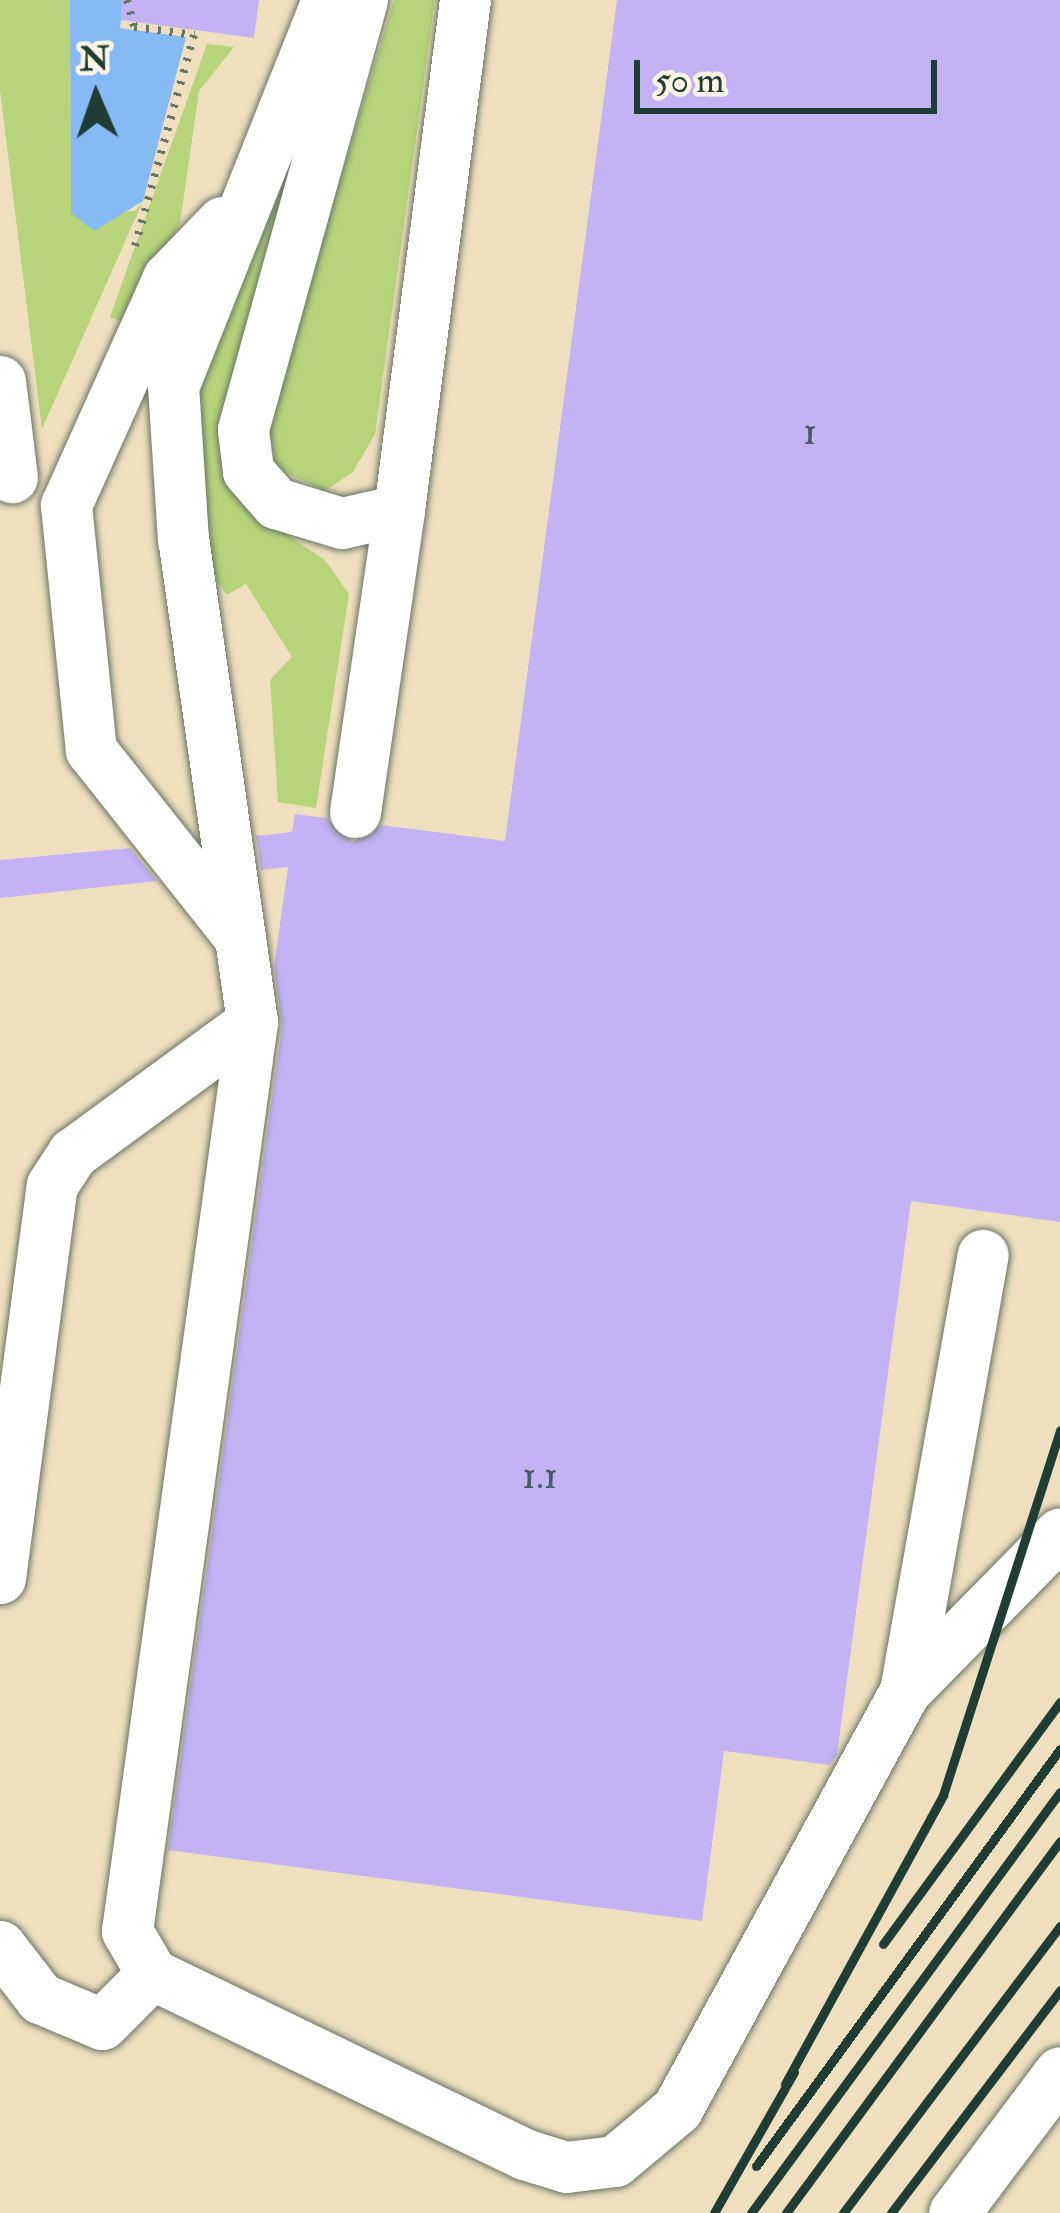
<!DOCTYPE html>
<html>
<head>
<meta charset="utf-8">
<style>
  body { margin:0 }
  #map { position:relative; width:1060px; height:2213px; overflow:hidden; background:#efdfbf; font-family:"IM FELL Double Pica",serif }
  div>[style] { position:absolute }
  .green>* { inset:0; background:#b7d47a }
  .water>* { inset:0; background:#86baf4 }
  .building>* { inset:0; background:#c3b2f4 }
  .path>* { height:8px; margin-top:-4px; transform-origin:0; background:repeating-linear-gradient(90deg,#687665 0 3px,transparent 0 12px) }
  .roads { filter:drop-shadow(0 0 3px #687665) drop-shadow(0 0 3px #687665) }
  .minor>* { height:51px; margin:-25.5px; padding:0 25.5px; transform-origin:25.5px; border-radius:25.5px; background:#fff }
  .rail>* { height:9px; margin:-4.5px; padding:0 4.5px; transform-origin:4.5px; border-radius:4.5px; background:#1f3d34 }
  span { translate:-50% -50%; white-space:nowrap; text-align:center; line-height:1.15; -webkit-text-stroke:9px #fcf5e5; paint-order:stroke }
  .number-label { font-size:39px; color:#485a64 }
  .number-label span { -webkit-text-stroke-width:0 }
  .north { position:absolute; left:36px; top:36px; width:120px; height:120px; -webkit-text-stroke:9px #fcf5e5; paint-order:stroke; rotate:358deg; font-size:33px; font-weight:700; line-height:48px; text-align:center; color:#1f3d34 }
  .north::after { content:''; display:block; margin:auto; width:42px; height:54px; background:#1f3d34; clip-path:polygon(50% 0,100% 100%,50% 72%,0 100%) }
  .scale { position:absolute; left:634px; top:60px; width:303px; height:54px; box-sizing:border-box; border:6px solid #1f3d34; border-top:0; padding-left:15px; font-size:36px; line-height:42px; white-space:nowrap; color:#1f3d34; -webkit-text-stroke:9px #fcf5e5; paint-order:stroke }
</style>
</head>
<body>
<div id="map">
  <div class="green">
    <i style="clip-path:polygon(0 0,70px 0,71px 213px,135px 211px,143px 201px,42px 429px,0 90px)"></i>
    <i style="clip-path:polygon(394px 0,435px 0,375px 434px,353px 472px,325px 491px,277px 468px,267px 423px)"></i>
    <i style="clip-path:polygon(207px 44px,234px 47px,199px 91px,180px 223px,128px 324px,110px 317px)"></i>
    <i style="clip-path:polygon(303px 126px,221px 424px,243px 506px,325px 560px,349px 594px,316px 808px,278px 802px,270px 680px,292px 657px,246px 584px,227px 595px,212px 575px,192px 396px)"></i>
  </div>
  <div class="water">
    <i style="clip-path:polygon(70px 0,124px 0,120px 28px,186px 37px,143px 201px,94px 231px,71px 213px)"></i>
  </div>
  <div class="building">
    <i style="clip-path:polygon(122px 0,259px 0,254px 38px,121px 20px)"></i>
    <i style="clip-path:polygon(617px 0,1060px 0,1060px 1222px,911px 1201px,837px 1754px,830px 1765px,724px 1751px,702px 1921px,168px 1850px,282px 1026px,274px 967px,288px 867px,261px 870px,256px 836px,292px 832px,295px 814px,326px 818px,352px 842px,381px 825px,505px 841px)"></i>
    <i style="clip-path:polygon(130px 848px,157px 881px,0 898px,0 860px)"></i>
  </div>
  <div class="path">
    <i style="left:127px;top:0;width:28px;rotate:75deg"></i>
    <i style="left:134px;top:27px;width:61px;rotate:7.6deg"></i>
    <i style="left:194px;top:35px;width:219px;rotate:105.6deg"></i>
  </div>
  <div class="roads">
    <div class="minor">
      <i style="left:362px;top:0;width:446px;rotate:105.5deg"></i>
      <i style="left:243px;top:430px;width:41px;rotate:83deg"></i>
      <i style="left:248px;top:471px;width:43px;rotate:48.8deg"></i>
      <i style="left:276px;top:503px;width:69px;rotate:16.9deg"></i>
      <i style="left:342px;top:523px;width:58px;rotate:-12.8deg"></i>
      <i style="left:399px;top:510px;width:514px;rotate:-82.63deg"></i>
      <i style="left:222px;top:222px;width:78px;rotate:134deg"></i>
      <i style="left:168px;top:278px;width:249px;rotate:114.2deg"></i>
      <i style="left:66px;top:505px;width:246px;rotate:84.2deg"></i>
      <i style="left:91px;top:750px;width:240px;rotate:51.6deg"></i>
      <i style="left:0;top:381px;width:97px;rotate:82.9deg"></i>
      <i style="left:355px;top:812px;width:305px;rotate:-81.7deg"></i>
      <i style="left:0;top:1578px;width:396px;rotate:-82.5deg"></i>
      <i style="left:52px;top:1185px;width:38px;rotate:-57deg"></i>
      <i style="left:73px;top:1153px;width:222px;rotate:-36.2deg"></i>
      <i style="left:905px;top:1691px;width:443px;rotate:-79.9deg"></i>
      <i style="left:0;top:1946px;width:66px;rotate:52.4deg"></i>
      <i style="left:40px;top:1998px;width:67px;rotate:22.8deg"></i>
      <i style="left:102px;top:2024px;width:71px;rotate:-45deg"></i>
      <i style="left:152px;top:1974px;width:413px;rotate:25.8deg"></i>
      <i style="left:524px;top:2154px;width:44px;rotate:17.2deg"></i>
      <i style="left:566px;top:2167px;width:49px;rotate:-7deg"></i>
      <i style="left:615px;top:2161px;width:81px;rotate:-40deg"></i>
      <i style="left:677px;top:2109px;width:476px;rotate:-61.4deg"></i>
      <i style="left:905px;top:1691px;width:221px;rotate:-45.5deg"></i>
      <i style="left:152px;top:1974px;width:50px;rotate:-120.2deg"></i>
      <i style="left:127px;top:1931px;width:918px;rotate:-82.17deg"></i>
      <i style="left:252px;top:1022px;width:487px;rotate:-98.1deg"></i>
      <i style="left:183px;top:540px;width:153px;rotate:-93.7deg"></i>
      <i style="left:173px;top:387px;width:417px;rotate:-68.3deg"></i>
      <i style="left:954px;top:2213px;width:176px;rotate:-53.1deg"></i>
    </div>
  </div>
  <div class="rail">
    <i style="left:883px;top:1944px;width:300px;rotate:-53.8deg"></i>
    <i style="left:785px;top:2084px;width:329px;rotate:-61.3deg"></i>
    <i style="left:943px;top:1795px;width:383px;rotate:-72.2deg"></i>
    <i style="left:756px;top:2166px;width:516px;rotate:-53.91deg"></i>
    <i style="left:714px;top:2213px;width:162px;rotate:-60.4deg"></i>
    <i style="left:751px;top:2213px;width:522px;rotate:-53.72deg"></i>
    <i style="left:786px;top:2213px;width:462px;rotate:-53.6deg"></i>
    <i style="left:843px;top:2213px;width:360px;rotate:-52.9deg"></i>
    <i style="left:891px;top:2213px;width:280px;rotate:-52.8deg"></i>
  </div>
  <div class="number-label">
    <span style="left:810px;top:432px">1</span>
    <span style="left:540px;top:1476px">1.1</span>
  </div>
  <div class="north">N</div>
  <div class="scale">50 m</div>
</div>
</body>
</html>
